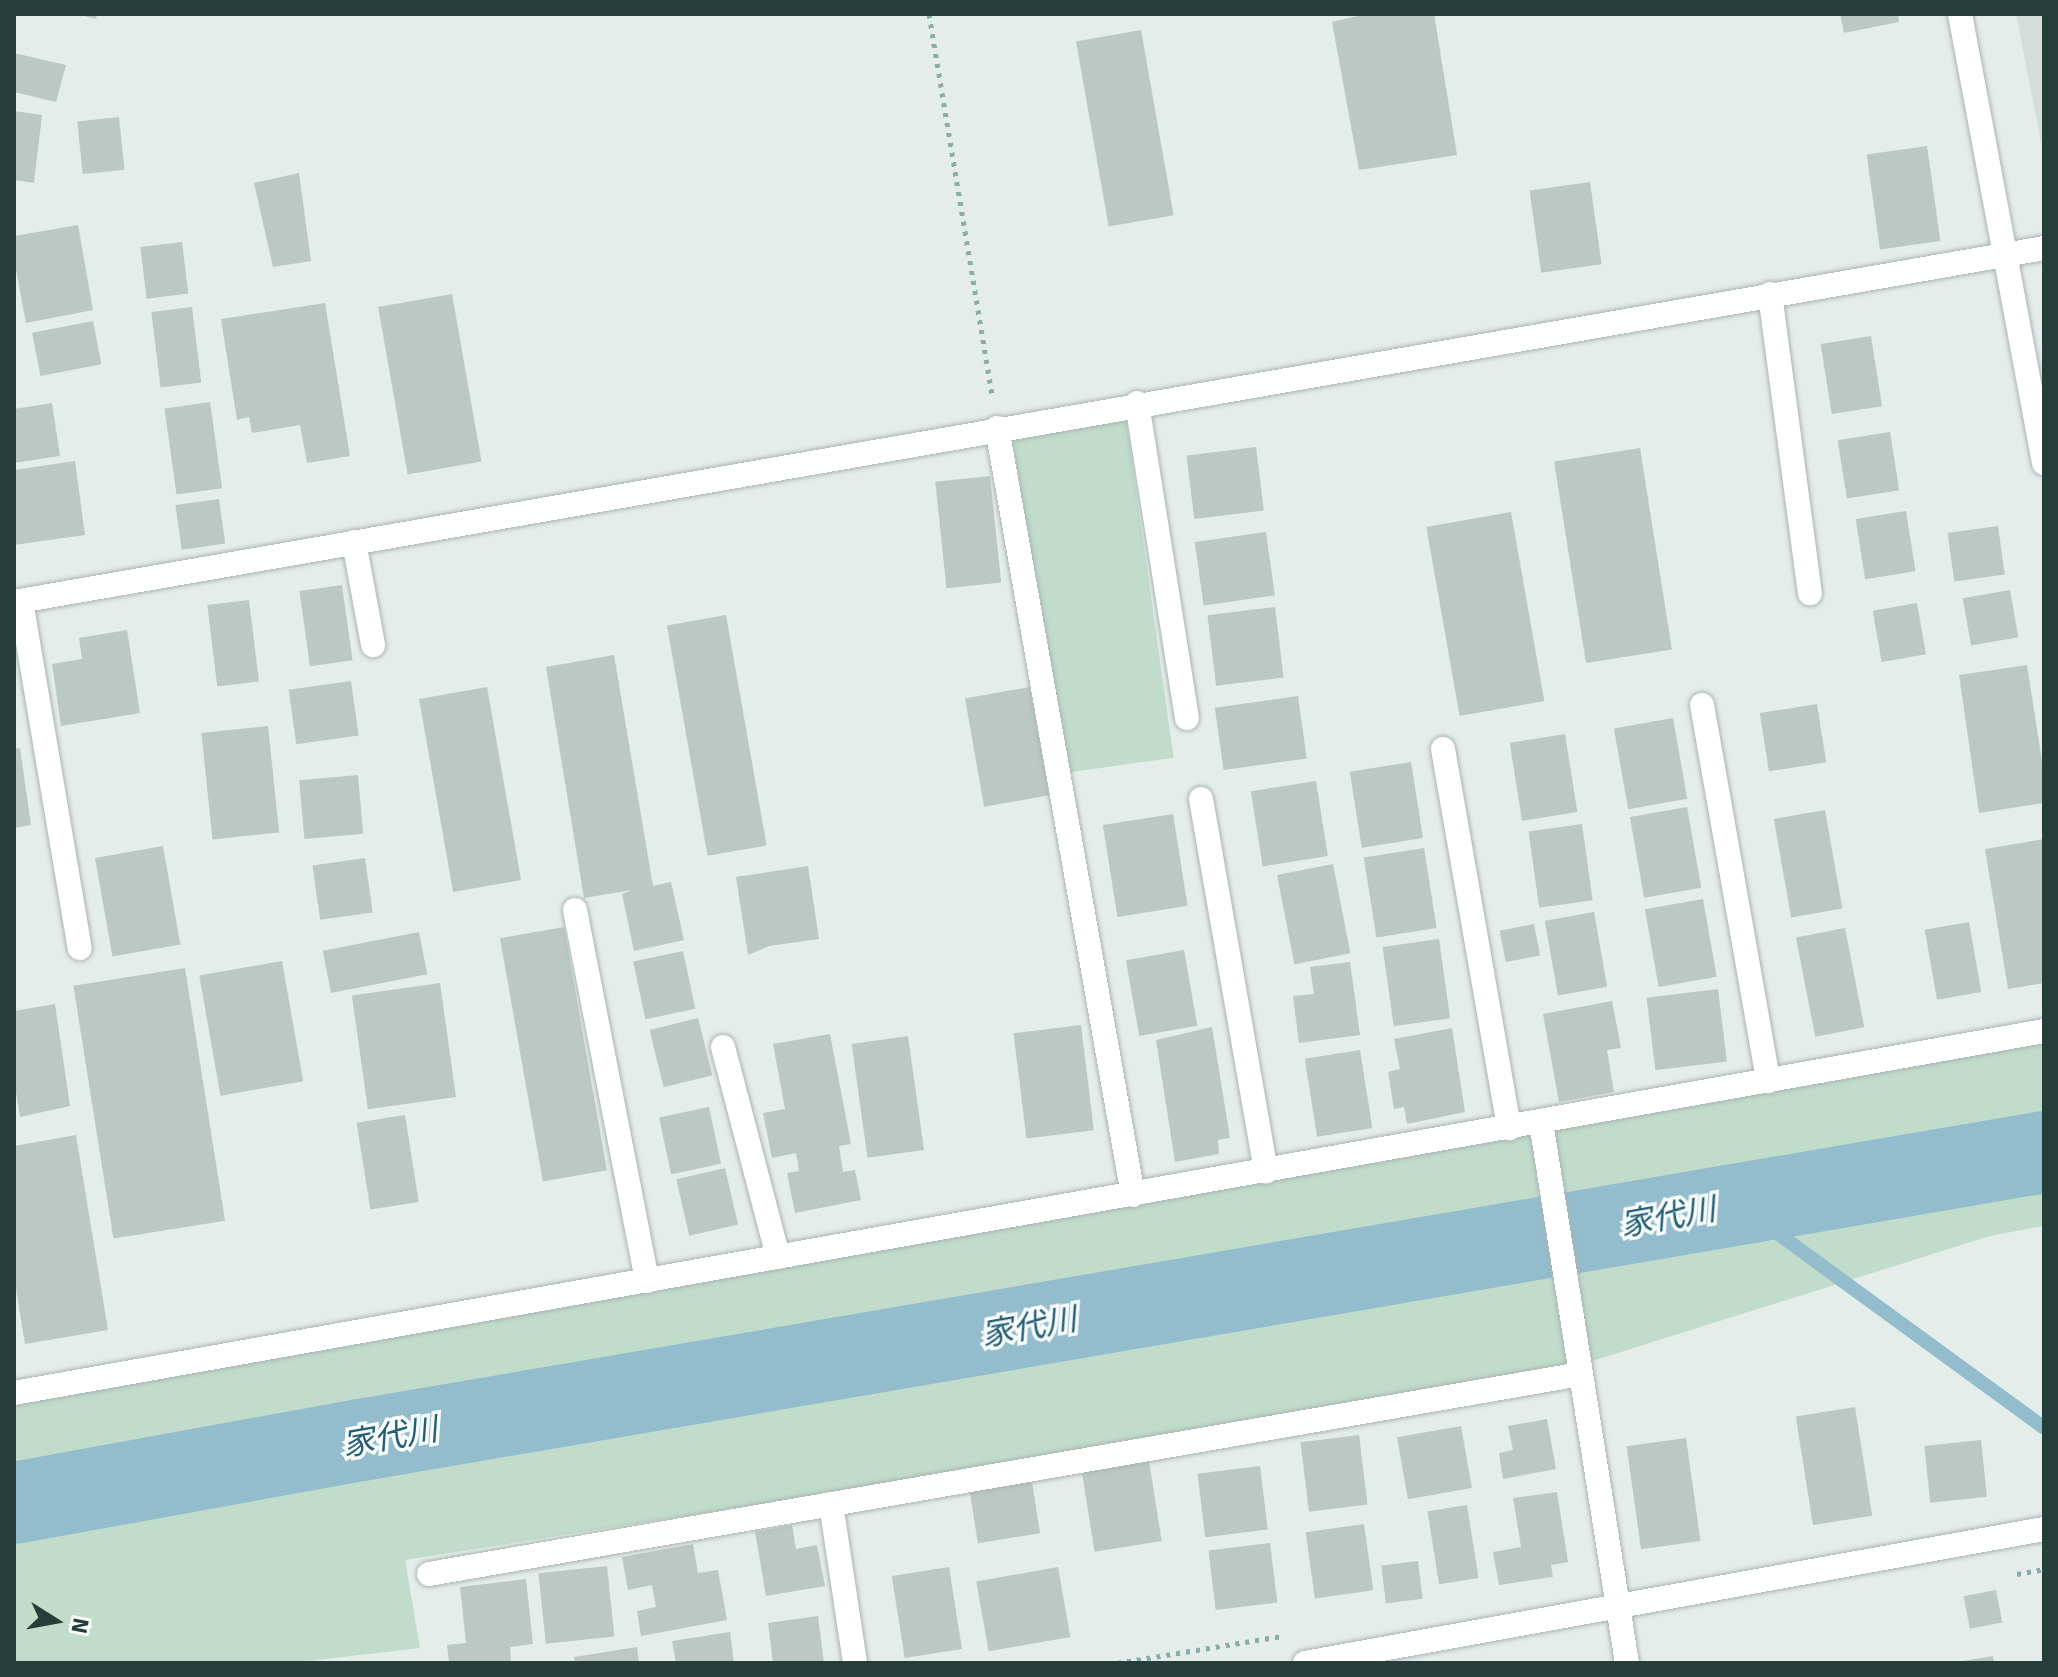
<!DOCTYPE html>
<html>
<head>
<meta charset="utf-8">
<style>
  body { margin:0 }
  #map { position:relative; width:2058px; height:1677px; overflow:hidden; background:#e5edeb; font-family:Signika,"Noto Sans JP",sans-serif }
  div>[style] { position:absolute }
  .built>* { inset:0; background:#d4ddda }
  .green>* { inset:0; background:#c1dccb; transform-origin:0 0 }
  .stream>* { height:14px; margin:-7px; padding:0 7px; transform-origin:7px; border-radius:7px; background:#93bccd }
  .river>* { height:82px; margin:-41px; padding:0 41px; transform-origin:41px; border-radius:41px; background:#93bccd }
  .building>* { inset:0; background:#bbc8c4; transform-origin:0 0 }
  .path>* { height:5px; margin-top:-2.5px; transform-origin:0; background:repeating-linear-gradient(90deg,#89aea7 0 4px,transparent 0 10px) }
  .roads { filter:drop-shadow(0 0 2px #a8b5b2) drop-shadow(0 0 2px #a8b5b2) }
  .minor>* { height:24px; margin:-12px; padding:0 12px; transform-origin:12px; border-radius:12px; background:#fff }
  span { translate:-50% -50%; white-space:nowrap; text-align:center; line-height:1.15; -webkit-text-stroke:7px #f6faf8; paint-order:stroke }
  .water-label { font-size:32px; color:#255d75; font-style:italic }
  .frame { position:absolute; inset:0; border:16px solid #263e3a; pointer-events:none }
  .north { position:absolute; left:16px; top:1581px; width:80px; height:80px; -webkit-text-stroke:6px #f6faf8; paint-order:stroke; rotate:101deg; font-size:22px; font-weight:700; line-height:32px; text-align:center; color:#263e3a }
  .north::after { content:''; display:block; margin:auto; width:28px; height:36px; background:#263e3a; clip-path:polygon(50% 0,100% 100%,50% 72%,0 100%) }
</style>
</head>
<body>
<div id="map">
  <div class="built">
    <i style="clip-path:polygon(2016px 14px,2044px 14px,2044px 157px)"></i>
  </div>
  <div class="green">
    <i style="left:1126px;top:419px;width:342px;height:115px;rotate:82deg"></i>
    <i style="clip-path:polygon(2044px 1033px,2044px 1226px,1990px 1236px,1513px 1386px,405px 1560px,420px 1648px,291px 1663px,14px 1663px,14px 1393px)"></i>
  </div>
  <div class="stream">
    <i style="left:1740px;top:1206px;width:376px;rotate:36.1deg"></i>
  </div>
  <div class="river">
    <i style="left:14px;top:1503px;width:353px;rotate:-10.3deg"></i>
    <i style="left:361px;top:1440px;width:1707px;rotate:-9.71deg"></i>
  </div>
  <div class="building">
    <i style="clip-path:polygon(76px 14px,97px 14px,96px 19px)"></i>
    <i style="clip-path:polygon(1366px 14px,1434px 14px,1457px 155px,1359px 170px,1332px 22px)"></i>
    <i style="clip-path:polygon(1840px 14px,1898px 14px,1899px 22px,1844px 33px)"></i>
    <i style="left:1141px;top:30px;width:188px;height:66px;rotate:80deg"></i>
    <i style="clip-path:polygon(14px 53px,66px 65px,56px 102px,14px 92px)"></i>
    <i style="clip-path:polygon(14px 111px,42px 115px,34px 183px,14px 180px)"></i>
    <i style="left:119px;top:117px;width:53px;height:42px;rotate:84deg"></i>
    <i style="left:1927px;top:146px;width:96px;height:61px;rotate:82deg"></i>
    <i style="clip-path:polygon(299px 173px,311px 261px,273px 267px,254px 183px)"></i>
    <i style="left:1590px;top:182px;width:83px;height:61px;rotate:82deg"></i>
    <i style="clip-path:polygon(78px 225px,93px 310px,26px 323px,14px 259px,14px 236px)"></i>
    <i style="left:182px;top:242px;width:52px;height:42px;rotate:83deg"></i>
    <i style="left:452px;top:294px;width:170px;height:75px;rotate:80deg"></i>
    <i style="clip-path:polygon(325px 303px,350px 456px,307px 463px,300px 425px,252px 433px,249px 417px,237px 420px,221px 319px)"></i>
    <i style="left:192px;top:307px;width:76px;height:41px;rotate:83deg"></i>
    <i style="left:93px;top:321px;width:44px;height:62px;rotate:79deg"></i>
    <i style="left:1871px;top:336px;width:71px;height:51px;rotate:81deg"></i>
    <i style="left:210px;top:402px;width:87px;height:46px;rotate:82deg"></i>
    <i style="clip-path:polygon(52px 403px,60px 456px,14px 463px,14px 409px)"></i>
    <i style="left:1890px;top:432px;width:59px;height:53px;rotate:81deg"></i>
    <i style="left:1256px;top:447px;width:64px;height:70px;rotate:83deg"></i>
    <i style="left:1640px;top:448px;width:204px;height:87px;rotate:81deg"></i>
    <i style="clip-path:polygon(75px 461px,85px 535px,14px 545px,14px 470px)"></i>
    <i style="left:990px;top:476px;width:107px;height:55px;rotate:84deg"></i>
    <i style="left:219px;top:499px;width:45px;height:44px;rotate:82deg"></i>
    <i style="left:1906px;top:511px;width:61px;height:51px;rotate:81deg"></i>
    <i style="left:1511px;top:512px;width:192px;height:86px;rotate:80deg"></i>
    <i style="left:1998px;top:526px;width:49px;height:51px;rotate:82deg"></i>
    <i style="left:1266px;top:532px;width:64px;height:72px;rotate:82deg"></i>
    <i style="left:342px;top:585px;width:76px;height:43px;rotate:82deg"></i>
    <i style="left:2010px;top:590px;width:48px;height:48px;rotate:80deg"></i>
    <i style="left:249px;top:600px;width:82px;height:42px;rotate:83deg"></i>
    <i style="left:1917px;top:603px;width:52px;height:45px;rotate:80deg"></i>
    <i style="left:1275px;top:607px;width:71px;height:68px;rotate:83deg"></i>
    <i style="left:726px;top:615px;width:234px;height:60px;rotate:80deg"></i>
    <i style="clip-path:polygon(127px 630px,140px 713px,61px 726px,52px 664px,82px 659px,79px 638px)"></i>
    <i style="clip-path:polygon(614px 655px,653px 886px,671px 882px,684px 940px,634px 951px,622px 894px,632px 890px,584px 898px,546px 667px)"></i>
    <i style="clip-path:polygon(2027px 665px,2044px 774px,2044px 803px,1979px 813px,1959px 675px)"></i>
    <i style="left:351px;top:681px;width:55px;height:63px;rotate:82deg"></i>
    <i style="left:487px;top:687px;width:196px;height:69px;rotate:80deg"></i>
    <i style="left:1030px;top:687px;width:110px;height:66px;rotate:80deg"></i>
    <i style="left:1298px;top:696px;width:63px;height:84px;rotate:82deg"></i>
    <i style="left:1817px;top:704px;width:59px;height:58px;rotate:81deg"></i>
    <i style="left:1673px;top:718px;width:82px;height:60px;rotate:80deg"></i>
    <i style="left:268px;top:726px;width:107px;height:67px;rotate:84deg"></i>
    <i style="left:1565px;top:734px;width:79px;height:56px;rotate:81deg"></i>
    <i style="clip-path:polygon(20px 748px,31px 825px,14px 828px,14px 749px)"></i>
    <i style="left:1411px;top:762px;width:77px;height:62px;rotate:81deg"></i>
    <i style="left:358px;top:775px;width:59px;height:59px;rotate:85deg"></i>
    <i style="left:1316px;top:781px;width:76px;height:66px;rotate:81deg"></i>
    <i style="left:1687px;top:807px;width:82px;height:58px;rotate:80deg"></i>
    <i style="left:1825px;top:810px;width:100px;height:52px;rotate:80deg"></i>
    <i style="left:1173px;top:814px;width:93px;height:71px;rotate:81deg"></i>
    <i style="left:1582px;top:824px;width:77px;height:54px;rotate:82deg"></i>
    <i style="clip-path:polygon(2044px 839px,2044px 983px,2008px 989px,1985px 849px)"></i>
    <i style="left:163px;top:846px;width:100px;height:69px;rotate:80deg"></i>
    <i style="left:1424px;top:848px;width:81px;height:61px;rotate:81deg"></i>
    <i style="left:365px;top:858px;width:55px;height:53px;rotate:82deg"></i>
    <i style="left:1333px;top:864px;width:91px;height:57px;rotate:79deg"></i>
    <i style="clip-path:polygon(808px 866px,819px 939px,769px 946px,748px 955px,736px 877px)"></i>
    <i style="left:1703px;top:899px;width:79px;height:59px;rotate:80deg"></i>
    <i style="left:1594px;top:912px;width:76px;height:50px;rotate:80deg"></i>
    <i style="left:1969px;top:922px;width:71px;height:45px;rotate:80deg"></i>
    <i style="left:1534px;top:924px;width:32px;height:35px;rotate:79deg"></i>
    <i style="left:564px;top:927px;width:247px;height:65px;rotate:80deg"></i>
    <i style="left:1845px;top:928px;width:101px;height:50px;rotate:79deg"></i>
    <i style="left:419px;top:932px;width:43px;height:98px;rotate:79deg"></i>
    <i style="left:1439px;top:939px;width:80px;height:57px;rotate:82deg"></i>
    <i style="left:1184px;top:950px;width:77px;height:59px;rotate:80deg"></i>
    <i style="left:683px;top:951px;width:59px;height:51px;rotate:78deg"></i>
    <i style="left:282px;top:961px;width:122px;height:84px;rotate:80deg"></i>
    <i style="clip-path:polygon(1350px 962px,1360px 1035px,1299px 1043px,1293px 996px,1314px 994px,1310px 967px)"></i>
    <i style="left:185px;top:968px;width:256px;height:113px;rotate:81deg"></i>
    <i style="left:440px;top:983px;width:115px;height:89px;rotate:82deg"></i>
    <i style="left:1718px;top:989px;width:73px;height:72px;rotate:83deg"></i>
    <i style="clip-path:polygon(1612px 1001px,1621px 1048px,1607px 1050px,1614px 1092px,1559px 1102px,1543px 1014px)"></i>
    <i style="clip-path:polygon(55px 1004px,70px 1106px,20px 1117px,14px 1080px,14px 1011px)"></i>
    <i style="left:698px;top:1018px;width:59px;height:50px;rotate:76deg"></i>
    <i style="left:1081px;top:1025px;width:106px;height:68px;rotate:83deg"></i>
    <i style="clip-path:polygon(1212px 1027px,1230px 1138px,1218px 1140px,1219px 1154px,1175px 1162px,1156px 1040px)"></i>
    <i style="clip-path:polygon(1452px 1028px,1465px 1112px,1407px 1124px,1404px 1107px,1394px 1109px,1388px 1072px,1400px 1069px,1394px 1039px)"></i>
    <i style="clip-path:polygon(830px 1034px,851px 1144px,839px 1146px,843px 1172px,855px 1170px,861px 1200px,795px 1213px,787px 1173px,799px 1171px,796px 1153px,772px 1158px,763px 1113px,785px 1109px,773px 1044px)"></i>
    <i style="left:908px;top:1036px;width:115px;height:57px;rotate:82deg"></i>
    <i style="left:1360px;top:1050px;width:79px;height:56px;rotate:81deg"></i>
    <i style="left:709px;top:1107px;width:58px;height:51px;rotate:78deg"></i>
    <i style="left:405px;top:1115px;width:88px;height:49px;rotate:81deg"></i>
    <i style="clip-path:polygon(76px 1135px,108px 1330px,25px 1344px,14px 1277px,14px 1146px)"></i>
    <i style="left:725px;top:1168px;width:58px;height:50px;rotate:77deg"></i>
    <i style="left:1855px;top:1407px;width:110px;height:60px;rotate:81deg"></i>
    <i style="clip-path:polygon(1547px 1419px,1556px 1469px,1503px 1479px,1499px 1453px,1513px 1450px,1508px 1426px)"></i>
    <i style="left:1461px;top:1426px;width:63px;height:65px;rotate:80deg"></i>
    <i style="left:1359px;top:1435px;width:70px;height:59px;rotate:83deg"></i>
    <i style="left:1686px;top:1438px;width:104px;height:60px;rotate:82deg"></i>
    <i style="left:1981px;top:1440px;width:57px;height:57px;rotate:84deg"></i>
    <i style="left:1149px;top:1461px;width:81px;height:68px;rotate:81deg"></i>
    <i style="left:1260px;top:1466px;width:64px;height:63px;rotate:83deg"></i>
    <i style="left:1032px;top:1482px;width:52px;height:63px;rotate:81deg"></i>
    <i style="clip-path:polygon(1557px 1492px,1568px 1562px,1551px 1565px,1553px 1577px,1499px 1585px,1493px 1552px,1521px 1547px,1513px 1498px)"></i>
    <i style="left:1467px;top:1505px;width:74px;height:40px;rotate:81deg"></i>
    <i style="left:1364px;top:1524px;width:67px;height:59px;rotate:82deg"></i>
    <i style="clip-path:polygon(792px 1525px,796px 1549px,817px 1545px,825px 1586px,766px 1596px,755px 1532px)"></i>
    <i style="left:1270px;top:1543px;width:60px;height:62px;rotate:83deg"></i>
    <i style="clip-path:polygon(693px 1544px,698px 1573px,718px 1570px,727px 1620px,641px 1636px,637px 1611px,656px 1607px,652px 1585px,628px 1590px,622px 1557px)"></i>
    <i style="left:1418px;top:1561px;width:38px;height:37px;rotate:83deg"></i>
    <i style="left:607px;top:1566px;width:71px;height:69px;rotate:84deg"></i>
    <i style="left:949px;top:1567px;width:83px;height:58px;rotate:81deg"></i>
    <i style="left:1058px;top:1567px;width:71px;height:83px;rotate:80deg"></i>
    <i style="clip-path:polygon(526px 1579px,533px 1644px,510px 1647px,511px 1662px,449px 1663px,447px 1645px,466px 1643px,460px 1587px)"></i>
    <i style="left:1996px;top:1590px;width:33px;height:33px;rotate:79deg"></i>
    <i style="clip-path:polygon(818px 1616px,824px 1663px,773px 1663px,768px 1623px)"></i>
    <i style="clip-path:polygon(730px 1632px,734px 1663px,676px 1663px,672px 1641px)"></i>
    <i style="clip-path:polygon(637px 1647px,639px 1663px,575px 1663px,574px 1657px)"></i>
    <i style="clip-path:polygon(1993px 1656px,1994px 1663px,1963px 1663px,1963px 1661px)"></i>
  </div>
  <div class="path">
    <i style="left:929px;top:14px;width:387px;rotate:80.6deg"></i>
    <i style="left:2017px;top:1574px;width:27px;rotate:-10deg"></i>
    <i style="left:1117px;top:1663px;width:166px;rotate:-9.3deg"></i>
  </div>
  <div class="roads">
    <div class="minor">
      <i style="left:1960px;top:14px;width:457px;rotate:79.4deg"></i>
      <i style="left:1770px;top:294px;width:302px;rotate:82.4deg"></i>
      <i style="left:1137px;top:403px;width:319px;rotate:81deg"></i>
      <i style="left:997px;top:428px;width:779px;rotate:79.95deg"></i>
      <i style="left:354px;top:542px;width:105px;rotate:79.5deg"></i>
      <i style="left:21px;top:601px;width:352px;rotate:80.4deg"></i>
      <i style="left:14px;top:602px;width:2061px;rotate:-9.89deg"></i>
      <i style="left:1702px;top:705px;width:382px;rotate:80deg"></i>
      <i style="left:1443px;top:749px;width:385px;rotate:80.1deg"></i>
      <i style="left:1201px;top:799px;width:378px;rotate:80.1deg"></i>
      <i style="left:575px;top:910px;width:378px;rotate:79deg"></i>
      <i style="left:723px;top:1047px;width:217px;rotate:75.3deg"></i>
      <i style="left:1541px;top:1122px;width:548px;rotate:80.97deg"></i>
      <i style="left:14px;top:1393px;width:2062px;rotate:-10.11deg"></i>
      <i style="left:831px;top:1504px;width:161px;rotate:81.4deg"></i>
      <i style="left:429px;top:1574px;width:1169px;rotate:-9.85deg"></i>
      <i style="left:1305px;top:1663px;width:751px;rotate:-10.28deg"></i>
    </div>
  </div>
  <div class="water-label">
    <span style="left:1668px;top:1218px;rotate:-10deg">家代川</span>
    <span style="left:1029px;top:1328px;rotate:-10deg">家代川</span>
    <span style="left:390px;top:1438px;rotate:-10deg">家代川</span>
  </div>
  <div class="frame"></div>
  <div class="north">N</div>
</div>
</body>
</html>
